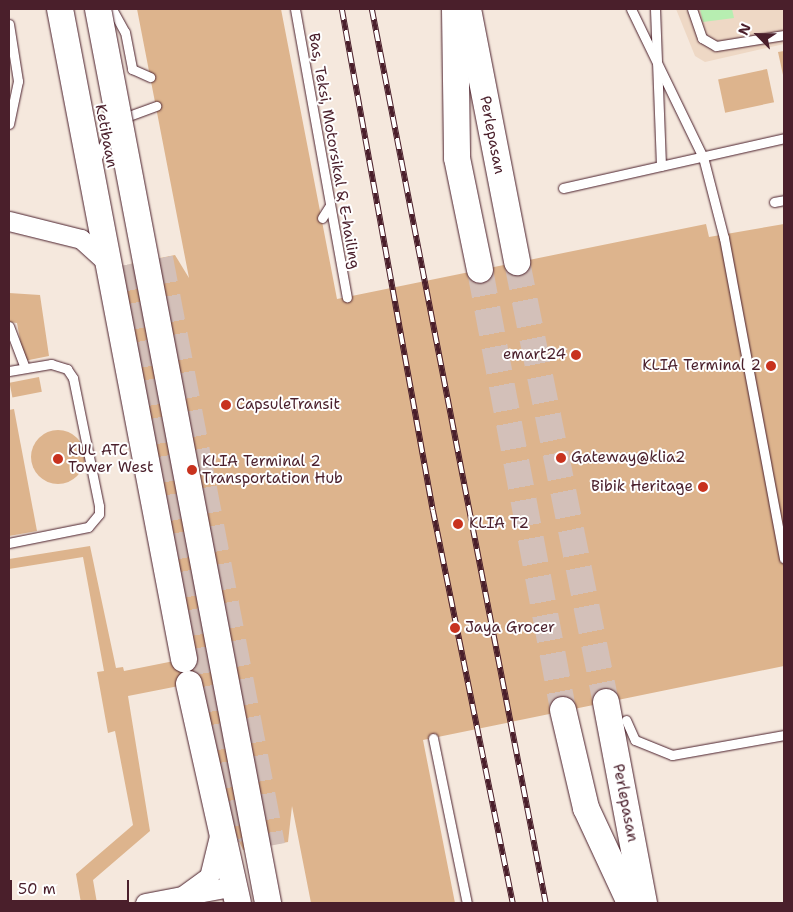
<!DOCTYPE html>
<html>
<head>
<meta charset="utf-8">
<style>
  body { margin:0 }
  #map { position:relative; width:793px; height:912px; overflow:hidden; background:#f5e8dd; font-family:"Shantell Sans",sans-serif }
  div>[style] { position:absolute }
  .built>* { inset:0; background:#eed8c5 }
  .green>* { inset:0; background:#b7eeb1 }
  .building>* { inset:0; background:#ddb48d; transform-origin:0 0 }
  .round { border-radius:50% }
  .secondary-tunnel>* { height:26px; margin-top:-13px; transform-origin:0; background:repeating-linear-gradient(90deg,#d3c0b9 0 26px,transparent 0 39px) }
  .roads { filter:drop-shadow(0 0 1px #4a1f2b) drop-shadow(0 0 1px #4a1f2b) }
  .service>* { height:9px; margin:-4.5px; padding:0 4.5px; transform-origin:4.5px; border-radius:4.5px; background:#fff }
  .minor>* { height:19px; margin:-9.5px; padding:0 9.5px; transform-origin:9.5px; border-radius:9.5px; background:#fff }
  .secondary>* { height:26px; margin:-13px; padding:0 13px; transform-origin:13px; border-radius:13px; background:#fff }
  .rail>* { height:5.5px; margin-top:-2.75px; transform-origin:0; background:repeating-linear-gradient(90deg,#fff 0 11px,#4a1f2b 0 22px); box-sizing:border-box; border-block:1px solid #4a1f2b }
  .bridges { filter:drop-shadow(0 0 1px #4a1f2b) drop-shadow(0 0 1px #4a1f2b) }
  .secondary-bridge>* { height:26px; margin:-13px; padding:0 13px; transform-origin:13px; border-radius:13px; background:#fff }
  .dots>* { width:14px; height:14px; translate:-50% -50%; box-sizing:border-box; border:2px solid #fff; border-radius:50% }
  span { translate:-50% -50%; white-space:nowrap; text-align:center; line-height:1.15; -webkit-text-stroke:4px #fff; paint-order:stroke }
  .street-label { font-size:15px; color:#4a1f2b }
  .poi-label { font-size:15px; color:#4a1f2b }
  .right { translate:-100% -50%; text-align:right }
  .left { translate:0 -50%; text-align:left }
  .frame { position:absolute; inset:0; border:10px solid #4a1f2b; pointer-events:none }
  .north { position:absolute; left:733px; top:10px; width:50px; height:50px; -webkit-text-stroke:4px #fff; paint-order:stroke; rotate:293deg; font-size:14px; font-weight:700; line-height:20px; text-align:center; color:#4a1f2b }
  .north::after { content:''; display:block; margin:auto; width:18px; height:22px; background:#4a1f2b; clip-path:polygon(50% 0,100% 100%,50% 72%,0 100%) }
  .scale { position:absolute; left:10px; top:880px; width:119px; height:22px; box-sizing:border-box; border:2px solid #4a1f2b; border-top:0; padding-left:6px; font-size:15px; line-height:18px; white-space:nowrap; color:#4a1f2b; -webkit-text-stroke:4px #fff; paint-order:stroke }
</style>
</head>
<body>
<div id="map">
  <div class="built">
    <i style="clip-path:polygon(676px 9px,784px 9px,784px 44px,705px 62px,695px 56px)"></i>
  </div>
  <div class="green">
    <i style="clip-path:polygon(700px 9px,732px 9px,734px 18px,703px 22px)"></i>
  </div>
  <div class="building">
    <i style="clip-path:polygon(137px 9px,281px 9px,337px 299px,706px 224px,709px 237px,784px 224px,784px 666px,423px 740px,455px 903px,311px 903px,292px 806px,288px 842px,243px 850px,225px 811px,189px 684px,128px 696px,150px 831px,93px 880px,97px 903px,81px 903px,76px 874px,133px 825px,115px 731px,108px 733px,97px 672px,104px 671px,83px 557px,9px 569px,9px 559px,90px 546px,116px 668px,123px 667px,124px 671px,184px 659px,124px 282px,130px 264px,175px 255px,189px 278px)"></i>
    <i style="clip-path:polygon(784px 51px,784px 75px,783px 75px,778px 52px)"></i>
    <i style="left:767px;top:69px;width:34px;height:50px;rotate:78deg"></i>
    <i style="clip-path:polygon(9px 293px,40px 295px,49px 356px,24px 361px,17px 323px,9px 322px)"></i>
    <i style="left:39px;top:377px;width:15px;height:30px;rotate:79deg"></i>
    <i style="clip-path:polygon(14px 409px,37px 531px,9px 536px,9px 410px)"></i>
    <i class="round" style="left:31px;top:430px;width:54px;height:54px"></i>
  </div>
  <div class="secondary-tunnel">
    <i style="left:160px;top:258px;width:598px;rotate:79.2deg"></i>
    <i style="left:517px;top:262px;width:449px;rotate:78.6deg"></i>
    <i style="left:130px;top:264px;width:588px;rotate:79.32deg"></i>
    <i style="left:480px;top:270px;width:448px;rotate:79.3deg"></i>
  </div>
  <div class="roads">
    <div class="service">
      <i style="left:112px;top:9px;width:26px;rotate:61deg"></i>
      <i style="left:125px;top:32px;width:38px;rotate:79deg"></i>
      <i style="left:132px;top:69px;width:20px;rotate:24deg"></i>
      <i style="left:295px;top:9px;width:293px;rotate:79.8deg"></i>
      <i style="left:631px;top:9px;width:165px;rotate:64.1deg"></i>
      <i style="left:703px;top:157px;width:84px;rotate:75.5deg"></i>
      <i style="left:724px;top:238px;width:326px;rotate:79.4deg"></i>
      <i style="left:655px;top:9px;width:157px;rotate:87.8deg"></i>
      <i style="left:692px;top:9px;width:31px;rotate:71deg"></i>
      <i style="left:702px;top:38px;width:16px;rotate:30deg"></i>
      <i style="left:716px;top:46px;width:69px;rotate:-9.2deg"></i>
      <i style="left:9px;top:24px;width:58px;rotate:81deg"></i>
      <i style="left:18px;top:81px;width:44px;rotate:101.8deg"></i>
      <i style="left:96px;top:160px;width:43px;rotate:-64deg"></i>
      <i style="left:115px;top:121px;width:44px;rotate:-20.1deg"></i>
      <i style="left:563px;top:188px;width:227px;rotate:-12.7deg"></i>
      <i style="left:774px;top:202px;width:10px;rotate:-11deg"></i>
      <i style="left:322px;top:218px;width:15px;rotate:-58deg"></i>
      <i style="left:9px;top:326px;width:45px;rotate:69.1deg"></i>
      <i style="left:9px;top:371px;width:43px;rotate:-9.5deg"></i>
      <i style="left:51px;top:364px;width:17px;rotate:17deg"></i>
      <i style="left:67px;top:369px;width:11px;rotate:56deg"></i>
      <i style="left:73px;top:378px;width:131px;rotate:78.5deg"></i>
      <i style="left:99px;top:506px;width:8px;rotate:90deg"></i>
      <i style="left:99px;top:514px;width:17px;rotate:130deg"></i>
      <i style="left:88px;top:527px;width:81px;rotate:168.6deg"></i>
      <i style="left:626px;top:720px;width:22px;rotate:66deg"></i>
      <i style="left:635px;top:740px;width:40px;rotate:22deg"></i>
      <i style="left:672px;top:755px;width:114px;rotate:-10.1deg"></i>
      <i style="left:433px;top:738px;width:168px;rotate:78.4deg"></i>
    </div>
    <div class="minor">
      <i style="left:9px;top:221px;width:74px;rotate:14deg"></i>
      <i style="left:81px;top:239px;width:36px;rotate:42deg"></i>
      <i style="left:181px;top:897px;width:34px;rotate:-36deg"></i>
      <i style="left:209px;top:877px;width:42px;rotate:-76.3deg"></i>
      <i style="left:145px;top:903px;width:92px;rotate:-10.7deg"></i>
    </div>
    <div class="secondary">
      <i style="left:60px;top:9px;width:662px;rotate:79.2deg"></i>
      <i style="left:455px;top:9px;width:149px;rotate:89.2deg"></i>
      <i style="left:457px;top:158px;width:114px;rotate:78.4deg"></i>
      <i style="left:468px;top:9px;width:258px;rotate:79deg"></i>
      <i style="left:189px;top:684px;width:224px;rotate:77.4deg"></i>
      <i style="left:606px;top:702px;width:205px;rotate:79.3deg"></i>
      <i style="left:563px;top:710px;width:101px;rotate:76.8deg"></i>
      <i style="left:586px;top:808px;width:105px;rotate:65.1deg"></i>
    </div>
  </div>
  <div class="rail">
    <i style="left:342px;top:9px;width:509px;rotate:79.71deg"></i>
    <i style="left:433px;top:510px;width:401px;rotate:78.5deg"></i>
    <i style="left:372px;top:9px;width:911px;rotate:78.99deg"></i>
  </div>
  <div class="bridges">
    <div class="secondary-bridge">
      <i style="left:98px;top:9px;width:910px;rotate:79.23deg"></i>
    </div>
  </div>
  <div class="dots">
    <i style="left:576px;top:355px;background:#c8321e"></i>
    <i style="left:771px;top:366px;background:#c8321e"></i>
    <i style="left:226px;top:405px;background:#c8321e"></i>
    <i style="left:561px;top:458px;background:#c8321e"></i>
    <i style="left:58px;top:459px;background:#c8321e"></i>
    <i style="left:192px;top:470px;background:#c8321e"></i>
    <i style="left:703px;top:487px;background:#c8321e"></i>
    <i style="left:458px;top:524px;background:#c8321e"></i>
    <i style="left:455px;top:628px;background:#c8321e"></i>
  </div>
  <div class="street-label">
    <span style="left:492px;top:135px;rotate:79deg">Perlepasan</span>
    <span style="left:106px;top:136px;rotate:79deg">Ketibaan</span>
    <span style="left:334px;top:151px;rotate:80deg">Bas, Teksi, Motorsikal &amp; E-hailing</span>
    <span style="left:625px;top:803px;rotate:79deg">Perlepasan</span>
  </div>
  <div class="poi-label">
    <span class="right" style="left:566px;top:355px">emart24</span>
    <span class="right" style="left:761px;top:366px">KLIA Terminal 2</span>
    <span class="left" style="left:236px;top:405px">CapsuleTransit</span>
    <span class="left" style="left:68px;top:459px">KUL ATC<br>Tower West</span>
    <span class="left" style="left:571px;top:458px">Gateway@klia2</span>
    <span class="left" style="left:202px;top:470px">KLIA Terminal 2<br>Transportation Hub</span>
    <span class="right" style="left:693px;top:487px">Bibik Heritage</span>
    <span class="left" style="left:469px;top:524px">KLIA T2</span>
    <span class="left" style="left:465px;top:628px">Jaya Grocer</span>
  </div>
  <div class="frame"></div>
  <div class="north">N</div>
  <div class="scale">50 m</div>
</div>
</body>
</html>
